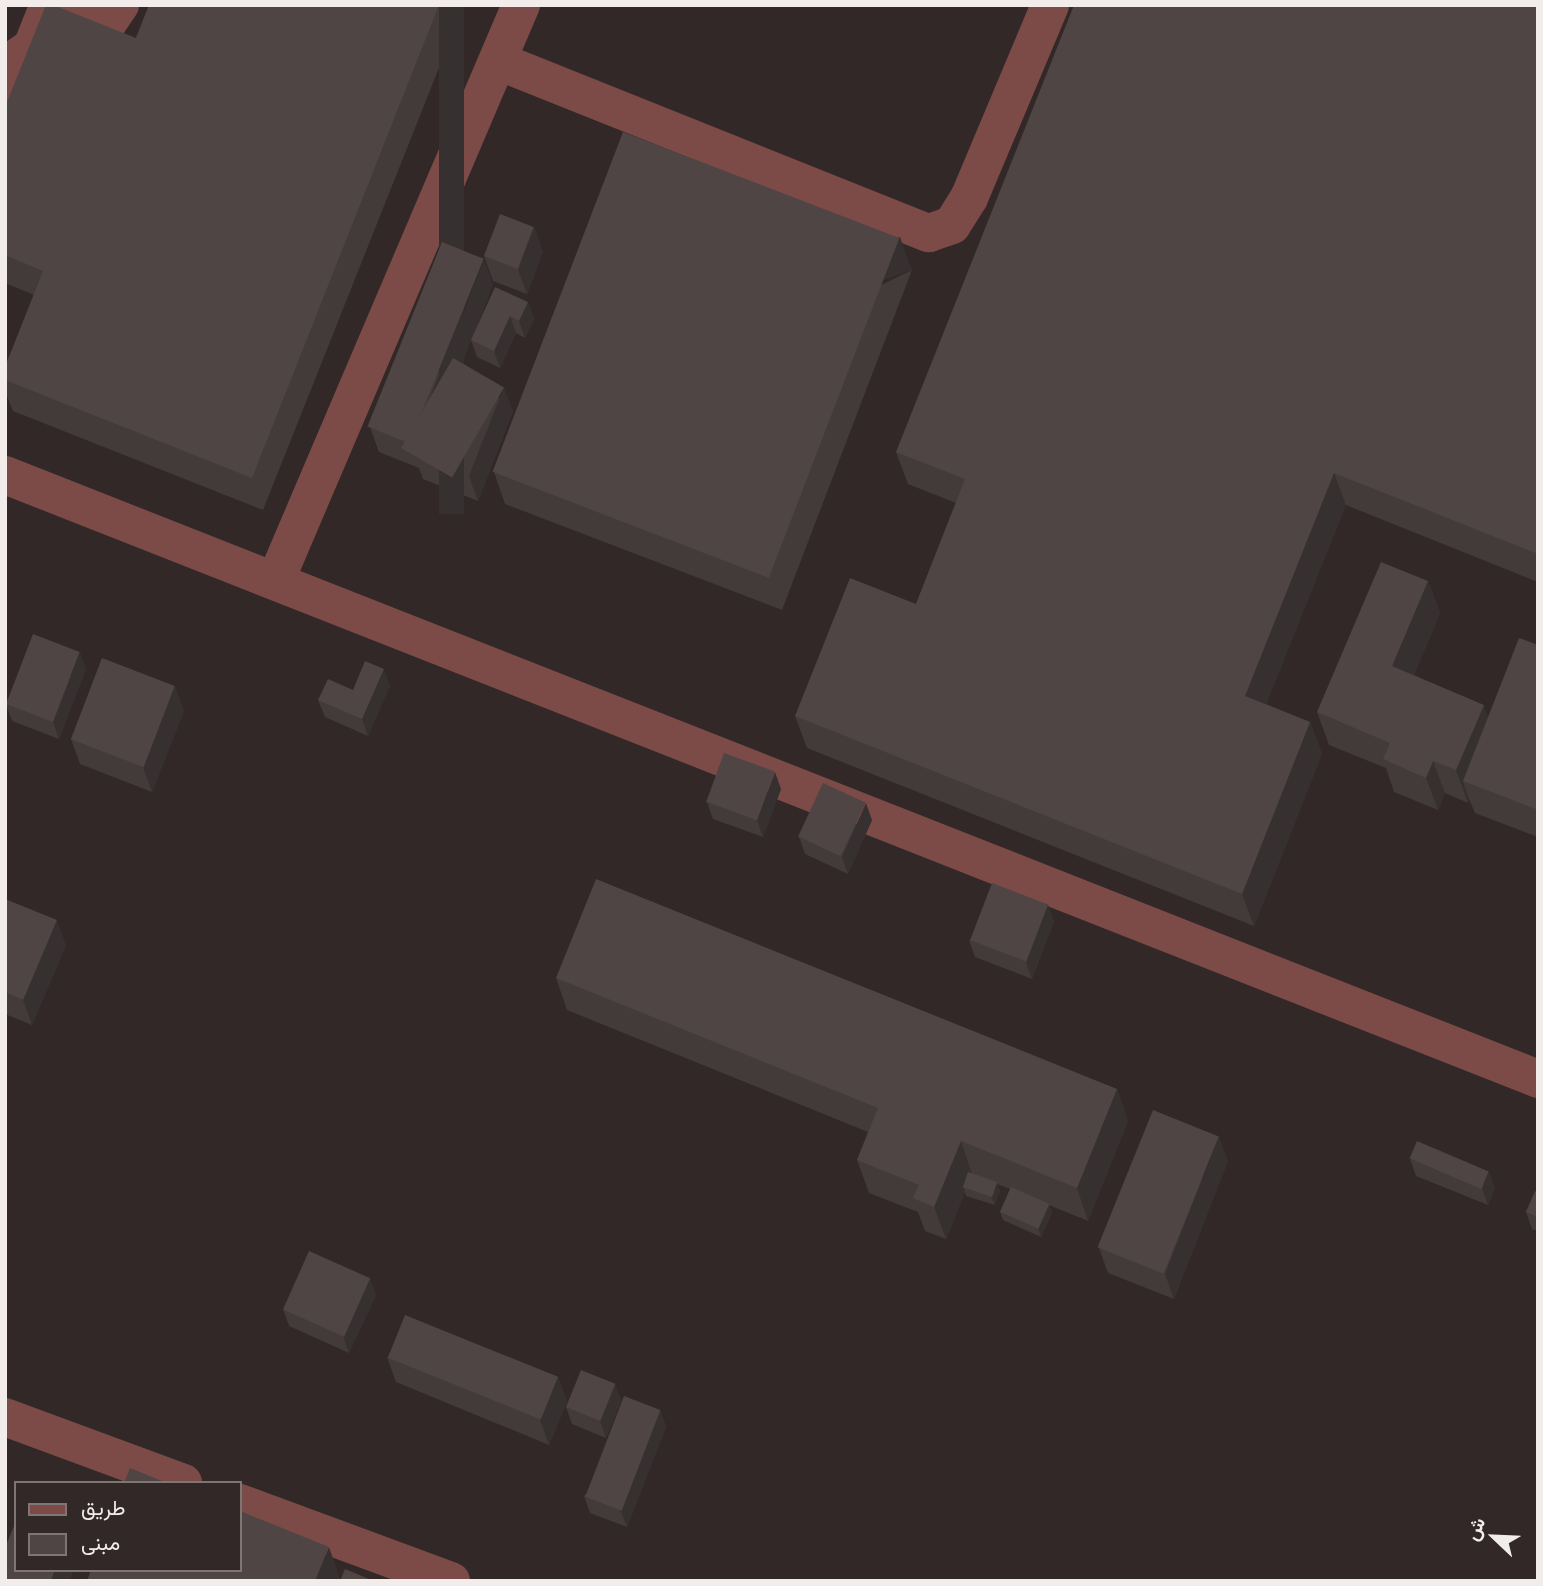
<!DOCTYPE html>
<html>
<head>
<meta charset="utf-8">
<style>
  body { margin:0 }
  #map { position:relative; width:1543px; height:1586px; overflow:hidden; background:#312827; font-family:"Golos Text",Vazirmatn,sans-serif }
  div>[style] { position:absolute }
  .minor>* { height:38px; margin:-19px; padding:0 19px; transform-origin:19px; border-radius:19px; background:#7c4b47 }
  .wall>* { inset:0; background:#433b3a }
  .shaded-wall>* { inset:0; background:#373030; transform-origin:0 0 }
  .building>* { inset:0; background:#4e4544; transform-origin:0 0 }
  span { translate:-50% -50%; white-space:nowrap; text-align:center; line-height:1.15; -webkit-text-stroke:5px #312827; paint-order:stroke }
  .frame { position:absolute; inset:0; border:7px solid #f2eceb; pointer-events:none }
  .legend { position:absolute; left:14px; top:1481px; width:228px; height:91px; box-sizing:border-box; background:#312827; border:2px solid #7e7675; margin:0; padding:9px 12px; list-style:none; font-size:21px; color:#f2eceb }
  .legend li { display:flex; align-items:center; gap:14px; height:35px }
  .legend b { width:35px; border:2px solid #7e7675 }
  .north { position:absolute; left:1459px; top:1502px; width:70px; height:70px; -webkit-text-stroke:5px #312827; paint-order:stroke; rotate:293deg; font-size:19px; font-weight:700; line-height:28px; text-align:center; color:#f2eceb }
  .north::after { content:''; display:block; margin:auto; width:24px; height:32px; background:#f2eceb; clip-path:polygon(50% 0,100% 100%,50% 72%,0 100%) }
</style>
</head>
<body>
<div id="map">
  <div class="minor">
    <i style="left:498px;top:61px;width:464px;rotate:21.8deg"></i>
    <i style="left:929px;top:233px;width:24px;rotate:-19deg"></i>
    <i style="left:952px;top:225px;width:32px;rotate:-58deg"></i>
    <i style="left:969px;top:198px;width:209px;rotate:-67.2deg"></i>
    <i style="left:5px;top:85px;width:32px;rotate:-64deg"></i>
    <i style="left:19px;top:56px;width:16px;rotate:-35deg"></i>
    <i style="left:32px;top:47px;width:43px;rotate:-68.2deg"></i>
    <i style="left:48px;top:7px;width:60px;rotate:19.3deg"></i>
    <i style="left:105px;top:27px;width:27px;rotate:-56deg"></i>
    <i style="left:5px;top:475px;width:1648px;rotate:21.5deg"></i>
    <i style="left:277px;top:577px;width:622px;rotate:-66.9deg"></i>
    <i style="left:5px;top:1417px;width:190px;rotate:20.3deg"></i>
    <i style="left:240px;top:1503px;width:225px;rotate:20.3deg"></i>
  </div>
  <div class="wall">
    <i style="clip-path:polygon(149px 5px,464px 5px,263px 510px,13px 411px,5px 391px,5px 367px,34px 295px,5px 283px,5px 107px,136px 38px)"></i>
    <i style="clip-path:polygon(1538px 5px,1538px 582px,1346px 505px,1266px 704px,1310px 722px,1322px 754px,1254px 926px,807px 748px,795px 716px,916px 604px,956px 503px,908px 484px,896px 452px)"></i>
    <i style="clip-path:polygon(534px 227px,543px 252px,527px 294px,493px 281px,484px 256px)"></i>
    <i style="clip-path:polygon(912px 270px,782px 610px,505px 504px,494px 472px)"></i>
    <i style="clip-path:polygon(493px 284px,473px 336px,528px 302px,534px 319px,525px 338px,516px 333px,500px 368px,477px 357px,471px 340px,462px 363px,513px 411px,478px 501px,423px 479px,419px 468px,379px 452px,370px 427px)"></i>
    <i style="clip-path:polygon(1428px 581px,1440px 613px,1414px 675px,1488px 717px,1538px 645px,1538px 837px,1475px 813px,1469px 799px,1468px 803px,1445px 793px,1438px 810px,1394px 792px,1386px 768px,1329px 745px,1317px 712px)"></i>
    <i style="clip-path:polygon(86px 669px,59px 739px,12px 721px,6px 704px)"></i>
    <i style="clip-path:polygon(390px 686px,368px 736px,325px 717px,318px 700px,353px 690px)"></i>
    <i style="clip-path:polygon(184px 711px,152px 792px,80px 764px,71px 739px)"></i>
    <i style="clip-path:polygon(781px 789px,763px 837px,713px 819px,707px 802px)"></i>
    <i style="clip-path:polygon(872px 820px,848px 874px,805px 854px,799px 837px)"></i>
    <i style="clip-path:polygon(5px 899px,66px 945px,32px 1025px,5px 1014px)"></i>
    <i style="clip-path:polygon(1048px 905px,1054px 922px,1032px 979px,975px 957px,969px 940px)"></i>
    <i style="clip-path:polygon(556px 978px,1117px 1089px,1128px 1121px,1088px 1221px,1049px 1205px,1052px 1213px,1041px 1237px,1003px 1220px,1000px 1212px,1010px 1189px,997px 1184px,1000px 1191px,995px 1205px,966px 1196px,965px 1192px,946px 1239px,925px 1231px,918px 1212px,869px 1193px,857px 1160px,868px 1132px,567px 1010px)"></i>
    <i style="clip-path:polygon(1410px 1159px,1495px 1188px,1488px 1205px,1416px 1176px)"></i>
    <i style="clip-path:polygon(1228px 1161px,1174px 1299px,1108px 1273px,1099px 1248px)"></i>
    <i style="clip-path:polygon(1538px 1193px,1538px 1231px,1532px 1229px,1526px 1212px)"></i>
    <i style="clip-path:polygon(376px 1295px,349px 1353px,289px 1326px,283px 1309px)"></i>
    <i style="clip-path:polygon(387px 1357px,558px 1377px,567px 1402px,549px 1445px,396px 1382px)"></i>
    <i style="clip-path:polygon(615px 1384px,621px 1401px,606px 1438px,572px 1424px,566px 1407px)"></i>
    <i style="clip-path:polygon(660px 1410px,666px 1427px,627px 1527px,590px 1513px,584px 1496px)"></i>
  </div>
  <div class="shaded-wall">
    <i style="left:439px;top:5px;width:25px;height:509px"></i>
    <i style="clip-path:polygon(534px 227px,543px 252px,527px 294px,518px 270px)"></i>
    <i style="left:900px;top:237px;width:35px;height:364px;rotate:70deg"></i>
    <i style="clip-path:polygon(484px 259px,493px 284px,425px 459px,417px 455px,412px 444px)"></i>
    <i style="clip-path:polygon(528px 302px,534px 319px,525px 338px,519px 321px)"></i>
    <i style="clip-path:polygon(510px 316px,516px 333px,500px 368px,494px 351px)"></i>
    <i style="clip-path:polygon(504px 387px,513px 411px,478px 501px,469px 476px)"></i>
    <i style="clip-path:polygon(1334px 473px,1346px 505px,1257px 728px,1245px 696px)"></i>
    <i style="clip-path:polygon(1428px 581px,1440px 613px,1404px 699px,1392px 666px)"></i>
    <i style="clip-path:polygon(80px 652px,86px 669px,59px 739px,53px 722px)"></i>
    <i style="clip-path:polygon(384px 669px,390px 686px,368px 736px,362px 719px)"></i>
    <i style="clip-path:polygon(175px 686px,184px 711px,152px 792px,143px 767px)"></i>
    <i style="clip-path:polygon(1484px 705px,1495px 738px,1463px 781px,1469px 799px,1468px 803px,1456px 770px)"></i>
    <i style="clip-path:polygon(1310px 722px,1322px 754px,1254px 926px,1242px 894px)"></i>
    <i style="clip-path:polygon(1433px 761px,1445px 793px,1438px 810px,1426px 778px)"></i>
    <i style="clip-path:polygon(775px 772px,781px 789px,763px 837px,757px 820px)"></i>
    <i style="clip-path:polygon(866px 803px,872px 820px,848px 874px,842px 857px)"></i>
    <i style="clip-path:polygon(1048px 905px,1054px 922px,1032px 979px,1026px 963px)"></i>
    <i style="clip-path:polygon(57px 920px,66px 945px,32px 1025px,23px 1000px)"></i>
    <i style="clip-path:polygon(1117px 1089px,1128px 1121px,1088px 1221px,1077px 1188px)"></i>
    <i style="clip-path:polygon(1219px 1136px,1228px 1161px,1174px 1299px,1165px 1274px)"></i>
    <i style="clip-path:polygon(961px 1141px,972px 1174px,963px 1187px,965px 1192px,946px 1239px,934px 1207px)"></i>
    <i style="clip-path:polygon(1489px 1171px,1495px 1188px,1488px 1205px,1482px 1189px)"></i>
    <i style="clip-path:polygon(997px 1182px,1000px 1191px,995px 1205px,991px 1197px)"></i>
    <i style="clip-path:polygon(1049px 1204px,1052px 1213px,1041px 1237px,1038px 1229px)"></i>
    <i style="clip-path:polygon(370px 1278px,376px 1295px,349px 1353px,343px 1336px)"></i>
    <i style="clip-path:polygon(558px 1377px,567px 1402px,549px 1445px,540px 1420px)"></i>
    <i style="clip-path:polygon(615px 1384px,621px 1401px,606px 1438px,600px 1421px)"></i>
    <i style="clip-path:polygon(660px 1410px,666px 1427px,627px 1527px,620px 1510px)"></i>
    <i style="clip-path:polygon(329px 1547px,340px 1579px,340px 1581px,315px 1581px)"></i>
    <i style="clip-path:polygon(55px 1570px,74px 1570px,70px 1581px,51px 1581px)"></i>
  </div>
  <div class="building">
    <i style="clip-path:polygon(46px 5px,53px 5px,136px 38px,149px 5px,439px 5px,252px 478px,5px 380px,5px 367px,43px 271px,5px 255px,5px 107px)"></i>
    <i style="clip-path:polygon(1074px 5px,1538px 5px,1538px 554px,1334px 473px,1245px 696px,1310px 722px,1242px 894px,795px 716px,850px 578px,916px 604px,965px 479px,896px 452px)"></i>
    <i style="left:623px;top:132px;width:296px;height:364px;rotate:21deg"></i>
    <i style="left:500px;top:214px;width:36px;height:45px;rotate:21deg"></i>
    <i style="left:442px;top:242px;width:45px;height:199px;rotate:22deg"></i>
    <i style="clip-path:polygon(495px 287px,528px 302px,519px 321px,510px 316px,494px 351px,471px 340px)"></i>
    <i style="left:453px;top:358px;width:59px;height:104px;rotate:30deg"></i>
    <i style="clip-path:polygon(1381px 562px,1428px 581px,1392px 666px,1484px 705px,1456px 770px,1433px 761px,1426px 778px,1383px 759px,1390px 743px,1317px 712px)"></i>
    <i style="left:33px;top:634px;width:50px;height:75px;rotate:21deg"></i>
    <i style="clip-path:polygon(1519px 638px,1538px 645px,1538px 810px,1463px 781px)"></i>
    <i style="left:102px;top:658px;width:78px;height:87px;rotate:21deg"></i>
    <i style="clip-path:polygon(365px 661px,384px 669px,362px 719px,318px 700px,328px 679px,353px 690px)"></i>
    <i style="left:724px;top:753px;width:54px;height:52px;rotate:20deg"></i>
    <i style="left:823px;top:783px;width:47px;height:59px;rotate:25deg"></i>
    <i style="clip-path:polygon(596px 879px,1117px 1089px,1077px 1188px,961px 1141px,934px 1207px,913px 1198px,919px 1185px,857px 1160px,878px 1108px,556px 978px)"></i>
    <i style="left:992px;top:883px;width:60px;height:61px;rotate:21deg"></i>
    <i style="clip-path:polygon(5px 899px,57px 920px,23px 1000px,5px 992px)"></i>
    <i style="left:1153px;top:1110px;width:71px;height:148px;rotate:22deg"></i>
    <i style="left:1417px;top:1141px;width:78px;height:19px;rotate:23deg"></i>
    <i style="left:968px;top:1172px;width:31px;height:16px;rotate:19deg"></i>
    <i style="left:1011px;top:1187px;width:42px;height:27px;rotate:24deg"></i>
    <i style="clip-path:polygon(1535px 1191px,1538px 1193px,1538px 1217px,1526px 1212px)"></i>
    <i style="left:309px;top:1251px;width:67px;height:64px;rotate:24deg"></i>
    <i style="left:405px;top:1315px;width:165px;height:46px;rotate:22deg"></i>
    <i style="left:581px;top:1370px;width:37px;height:40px;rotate:22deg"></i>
    <i style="left:624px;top:1396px;width:39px;height:108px;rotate:21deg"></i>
    <i style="clip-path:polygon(130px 1468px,167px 1483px,124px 1483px)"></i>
    <i style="clip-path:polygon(240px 1511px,329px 1547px,315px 1581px,87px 1581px,91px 1570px,240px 1570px)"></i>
    <i style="clip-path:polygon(16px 1521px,16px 1570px,55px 1570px,51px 1581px,5px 1581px,5px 1548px)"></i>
    <i style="clip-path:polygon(345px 1569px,374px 1581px,340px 1581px)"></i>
  </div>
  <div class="frame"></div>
  <ul class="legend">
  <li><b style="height:9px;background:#7c4b47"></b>طريق</li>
  <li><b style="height:19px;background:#4e4544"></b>مبنى</li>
  </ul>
  <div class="north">ش</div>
</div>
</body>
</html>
